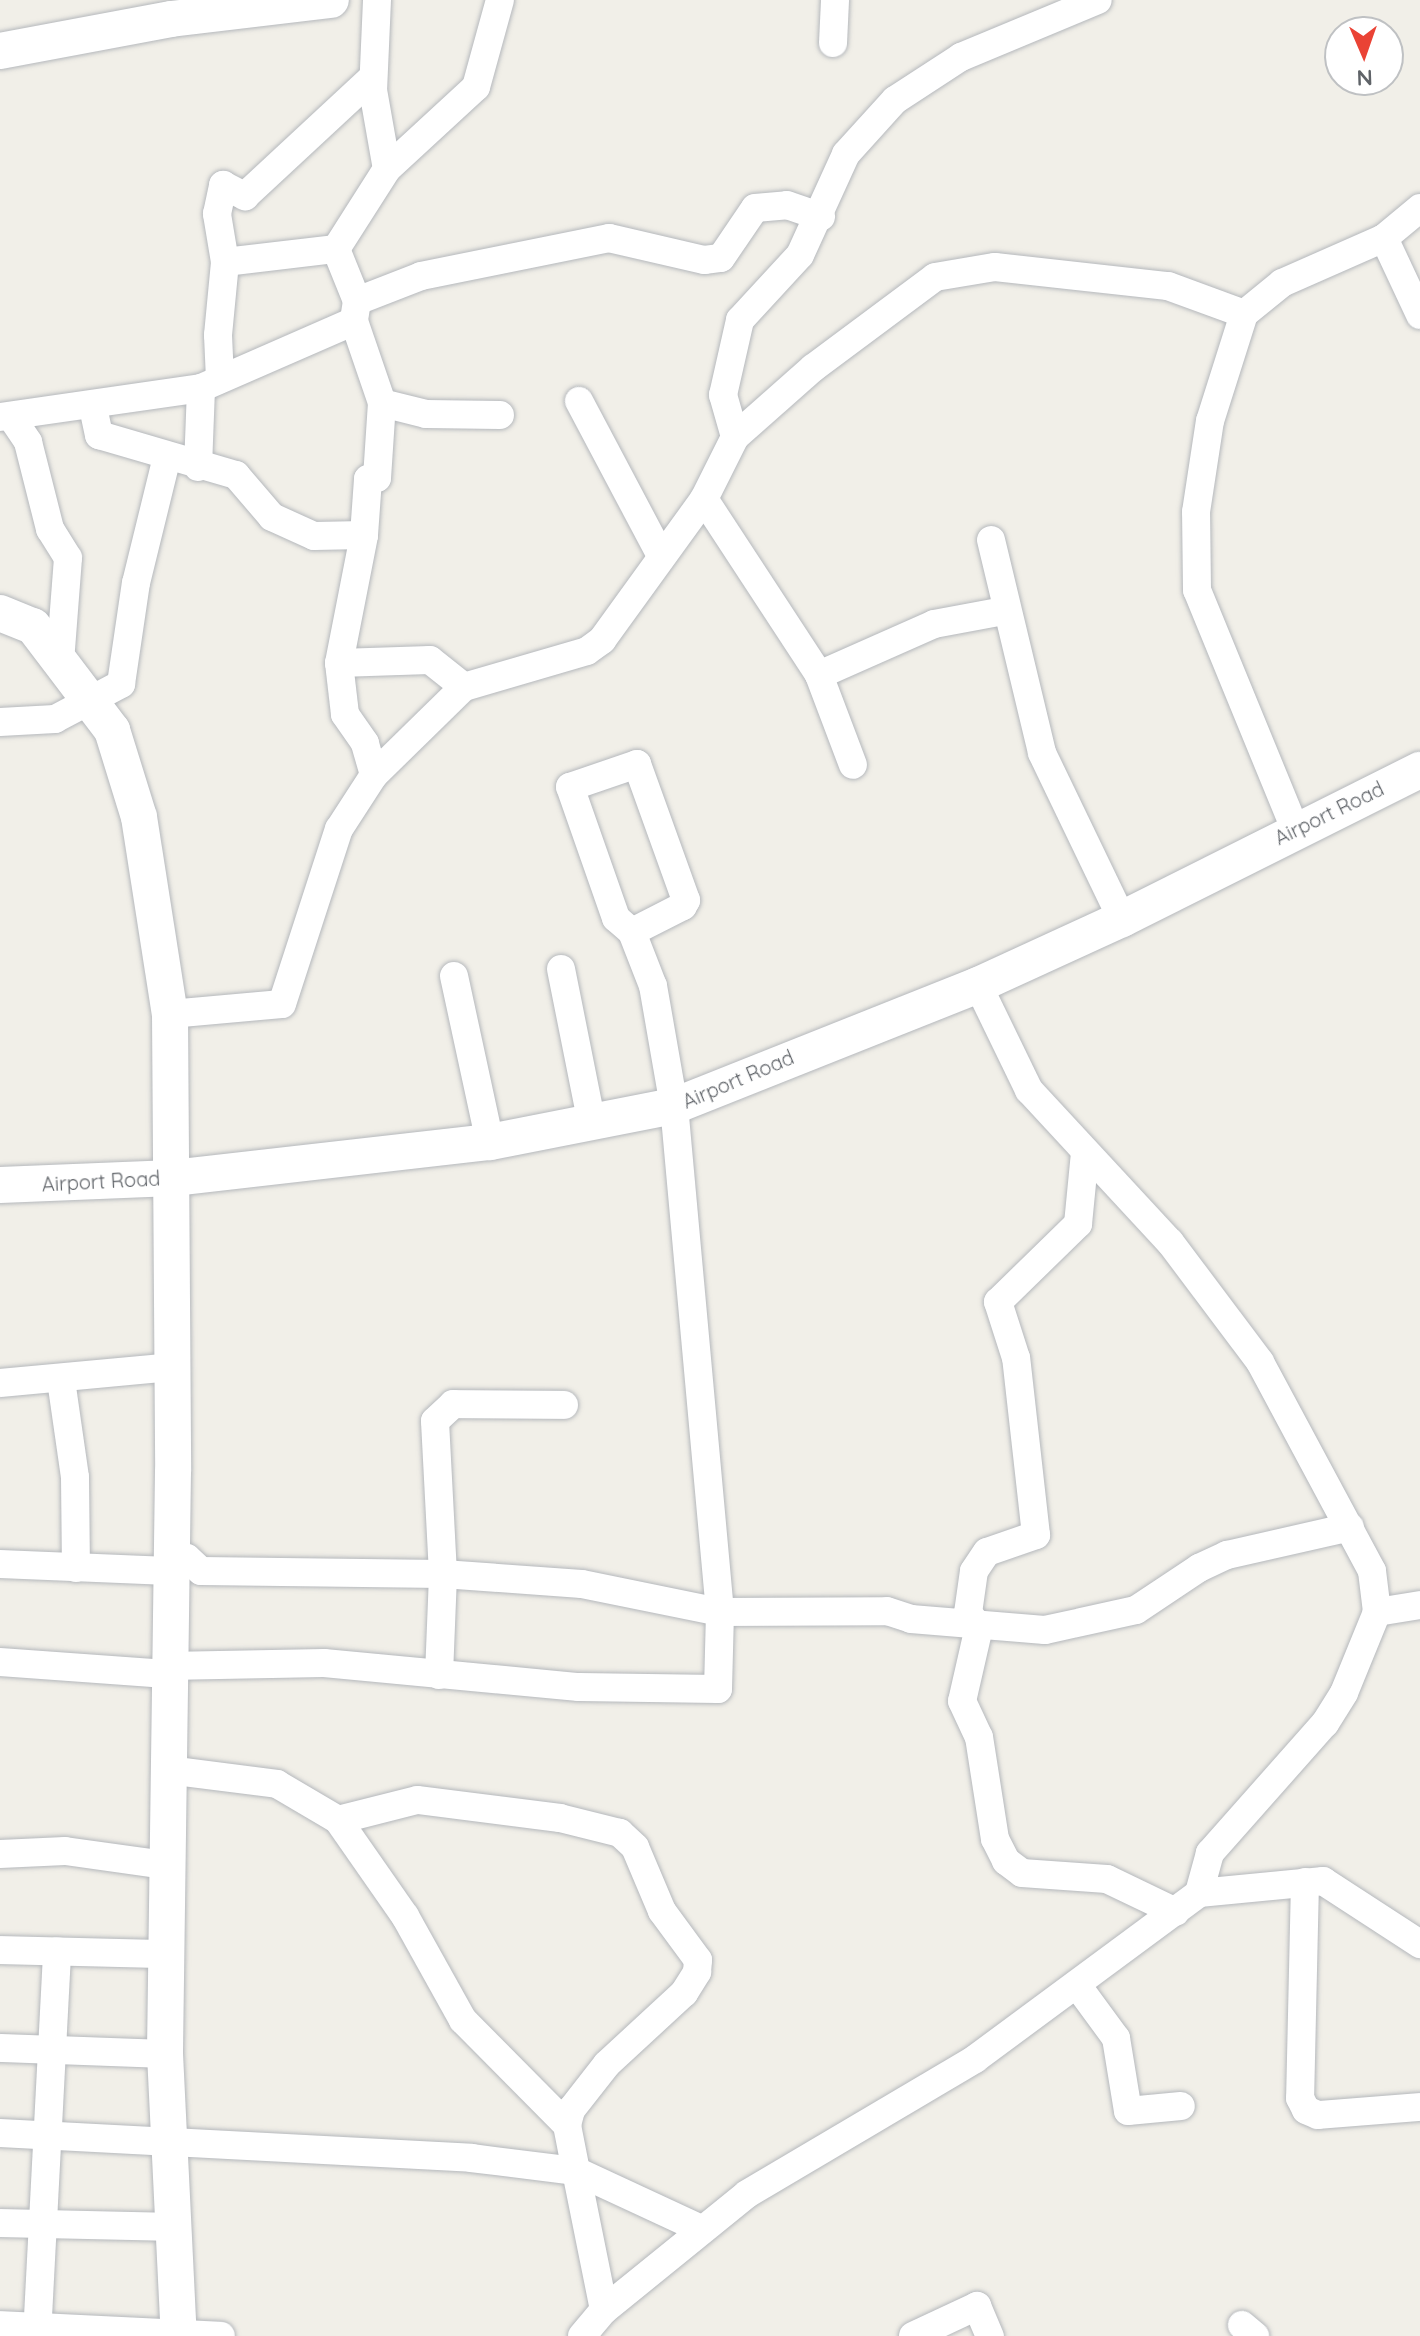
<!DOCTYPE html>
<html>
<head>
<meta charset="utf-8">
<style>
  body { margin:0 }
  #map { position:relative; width:1420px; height:2336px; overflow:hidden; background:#f1efe8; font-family:Quicksand,sans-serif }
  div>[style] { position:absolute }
  .roads { filter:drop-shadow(0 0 2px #b5b8bc) drop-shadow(0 0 2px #b5b8bc) }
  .minor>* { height:28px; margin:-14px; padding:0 14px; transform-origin:14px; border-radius:14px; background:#fff }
  .tertiary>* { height:36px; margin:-18px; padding:0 18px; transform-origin:18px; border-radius:18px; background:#fff }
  span { translate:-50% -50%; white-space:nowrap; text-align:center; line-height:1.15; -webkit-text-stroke:7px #fff; paint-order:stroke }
  .street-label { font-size:20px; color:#5f6368 }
  .north { position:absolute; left:1324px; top:16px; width:80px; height:80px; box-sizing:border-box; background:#fff; border:2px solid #bfc1c3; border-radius:50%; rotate:178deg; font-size:22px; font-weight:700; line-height:32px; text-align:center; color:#5f6368 }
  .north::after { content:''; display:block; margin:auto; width:28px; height:36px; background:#ea4335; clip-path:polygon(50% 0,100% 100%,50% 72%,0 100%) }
</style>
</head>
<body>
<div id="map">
  <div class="roads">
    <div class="minor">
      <i style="left:377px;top:0;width:90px;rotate:92.5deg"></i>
      <i style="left:373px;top:90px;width:80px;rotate:80deg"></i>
      <i style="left:833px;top:43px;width:43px;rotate:-87.3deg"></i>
      <i style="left:1384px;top:238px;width:85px;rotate:64.9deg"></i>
      <i style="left:336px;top:249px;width:95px;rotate:-57.5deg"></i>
      <i style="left:387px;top:169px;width:121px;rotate:-42.7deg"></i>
      <i style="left:476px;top:87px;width:90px;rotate:-74.6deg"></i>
      <i style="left:336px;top:249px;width:56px;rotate:68deg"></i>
      <i style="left:357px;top:301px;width:20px;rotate:99deg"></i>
      <i style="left:354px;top:321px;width:87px;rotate:71.1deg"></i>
      <i style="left:382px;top:403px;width:45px;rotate:14deg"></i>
      <i style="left:426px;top:414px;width:74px;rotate:0.8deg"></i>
      <i style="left:225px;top:262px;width:112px;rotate:-6.7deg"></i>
      <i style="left:357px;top:301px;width:69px;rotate:-21.3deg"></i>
      <i style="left:421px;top:276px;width:192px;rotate:-11.4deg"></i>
      <i style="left:609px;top:238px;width:98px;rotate:13deg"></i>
      <i style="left:704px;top:260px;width:17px;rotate:-7deg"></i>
      <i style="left:721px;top:258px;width:60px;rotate:-55.8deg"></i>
      <i style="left:755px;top:208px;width:32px;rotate:-5deg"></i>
      <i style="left:787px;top:205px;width:36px;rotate:19deg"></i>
      <i style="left:220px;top:379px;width:44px;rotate:-92.6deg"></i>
      <i style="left:218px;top:335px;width:73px;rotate:-84.5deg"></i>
      <i style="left:225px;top:262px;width:49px;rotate:-99.5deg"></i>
      <i style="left:217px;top:214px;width:30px;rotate:-78deg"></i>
      <i style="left:223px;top:185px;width:25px;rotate:27deg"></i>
      <i style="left:245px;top:196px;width:173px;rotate:-42.9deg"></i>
      <i style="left:579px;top:401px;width:175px;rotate:62.1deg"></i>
      <i style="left:93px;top:407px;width:29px;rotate:78deg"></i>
      <i style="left:99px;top:435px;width:143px;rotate:16.3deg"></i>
      <i style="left:236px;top:475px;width:55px;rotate:49.4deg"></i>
      <i style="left:272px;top:517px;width:46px;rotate:24.3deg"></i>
      <i style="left:314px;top:536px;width:50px;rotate:-1.1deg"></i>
      <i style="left:0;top:417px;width:203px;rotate:-8.2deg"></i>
      <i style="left:201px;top:388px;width:167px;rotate:-23.6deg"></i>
      <i style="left:12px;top:418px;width:29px;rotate:56deg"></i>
      <i style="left:28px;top:442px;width:90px;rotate:75.8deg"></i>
      <i style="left:50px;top:529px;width:34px;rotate:58deg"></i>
      <i style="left:68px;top:558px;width:103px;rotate:94.4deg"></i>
      <i style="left:735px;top:437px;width:44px;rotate:-105.9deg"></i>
      <i style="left:723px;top:395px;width:77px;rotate:-77.2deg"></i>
      <i style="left:740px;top:320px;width:88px;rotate:-47.3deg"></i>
      <i style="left:800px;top:255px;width:111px;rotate:-65.5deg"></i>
      <i style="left:846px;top:154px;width:73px;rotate:-47.8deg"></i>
      <i style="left:895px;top:100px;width:79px;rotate:-33.1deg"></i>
      <i style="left:961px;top:57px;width:148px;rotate:-22.6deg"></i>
      <i style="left:198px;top:467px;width:79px;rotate:-87.8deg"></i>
      <i style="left:704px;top:499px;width:210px;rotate:56.8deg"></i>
      <i style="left:819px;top:675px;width:96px;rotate:69.3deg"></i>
      <i style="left:991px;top:540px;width:219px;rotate:76.5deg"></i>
      <i style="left:1042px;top:753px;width:184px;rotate:64.3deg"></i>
      <i style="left:339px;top:663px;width:91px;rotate:-1.9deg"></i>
      <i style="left:430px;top:660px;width:43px;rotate:38.5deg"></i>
      <i style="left:819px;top:675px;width:126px;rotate:-23.9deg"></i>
      <i style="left:934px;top:624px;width:71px;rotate:-10.5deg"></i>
      <i style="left:0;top:722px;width:55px;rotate:-3.1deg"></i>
      <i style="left:55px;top:719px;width:75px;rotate:-27.9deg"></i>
      <i style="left:121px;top:684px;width:102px;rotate:-81.6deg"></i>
      <i style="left:136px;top:583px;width:130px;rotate:-76.2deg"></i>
      <i style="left:374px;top:775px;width:33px;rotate:-106deg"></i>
      <i style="left:365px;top:743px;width:35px;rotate:-125deg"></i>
      <i style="left:345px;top:714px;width:51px;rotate:-96.7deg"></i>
      <i style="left:339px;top:663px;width:130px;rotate:-78.9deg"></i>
      <i style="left:364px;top:535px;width:56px;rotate:-85.9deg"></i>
      <i style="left:368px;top:479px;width:9px;rotate:-6deg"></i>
      <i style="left:377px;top:478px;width:75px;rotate:-86.2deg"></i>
      <i style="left:1295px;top:829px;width:258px;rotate:-112.3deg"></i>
      <i style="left:1197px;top:590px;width:78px;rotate:-90.7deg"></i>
      <i style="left:1196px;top:512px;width:92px;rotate:-81.3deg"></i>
      <i style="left:1210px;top:421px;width:112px;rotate:-72.4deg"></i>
      <i style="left:1244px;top:314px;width:49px;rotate:-39.2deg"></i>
      <i style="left:1282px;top:283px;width:111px;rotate:-23.8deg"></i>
      <i style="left:1384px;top:238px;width:47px;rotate:-39.8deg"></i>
      <i style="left:561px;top:969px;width:158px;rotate:78.7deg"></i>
      <i style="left:454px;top:976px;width:170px;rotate:77.8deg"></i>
      <i style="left:978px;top:985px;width:117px;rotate:64.1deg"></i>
      <i style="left:1029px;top:1090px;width:207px;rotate:47.2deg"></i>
      <i style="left:1170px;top:1242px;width:150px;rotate:53.1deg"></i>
      <i style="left:1260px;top:1362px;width:237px;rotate:61.8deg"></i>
      <i style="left:1372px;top:1571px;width:41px;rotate:83deg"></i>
      <i style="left:1377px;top:1612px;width:87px;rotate:112.2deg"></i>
      <i style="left:1344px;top:1693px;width:36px;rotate:122deg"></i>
      <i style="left:1325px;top:1723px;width:174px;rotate:131.5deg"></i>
      <i style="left:1210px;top:1853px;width:41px;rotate:105.4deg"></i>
      <i style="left:170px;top:1014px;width:112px;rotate:-5.1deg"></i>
      <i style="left:282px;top:1004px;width:184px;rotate:-72deg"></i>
      <i style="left:339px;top:829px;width:64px;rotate:-57.1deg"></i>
      <i style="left:374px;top:775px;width:126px;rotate:-44.4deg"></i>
      <i style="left:464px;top:687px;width:128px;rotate:-16.3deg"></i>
      <i style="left:587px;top:651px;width:19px;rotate:-36deg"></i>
      <i style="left:602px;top:640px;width:174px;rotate:-54.1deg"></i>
      <i style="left:704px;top:499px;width:69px;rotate:-63.4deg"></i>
      <i style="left:735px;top:437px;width:104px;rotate:-41.5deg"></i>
      <i style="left:813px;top:368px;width:152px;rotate:-36.7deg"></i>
      <i style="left:935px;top:277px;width:61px;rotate:-9.5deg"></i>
      <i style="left:995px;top:267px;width:174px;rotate:6.3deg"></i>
      <i style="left:1168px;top:286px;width:81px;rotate:20.2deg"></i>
      <i style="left:61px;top:1380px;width:98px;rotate:81.8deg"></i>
      <i style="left:75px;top:1477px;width:91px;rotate:89.4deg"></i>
      <i style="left:0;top:1383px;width:174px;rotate:-5.3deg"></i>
      <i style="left:0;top:1564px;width:169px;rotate:2.4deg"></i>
      <i style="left:169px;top:1571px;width:9px;rotate:-21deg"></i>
      <i style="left:177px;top:1568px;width:9px;rotate:-84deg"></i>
      <i style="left:178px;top:1559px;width:9px;rotate:-6deg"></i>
      <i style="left:187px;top:1558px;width:19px;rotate:43deg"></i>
      <i style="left:201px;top:1571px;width:242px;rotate:0.7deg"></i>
      <i style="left:443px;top:1574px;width:139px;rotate:4.1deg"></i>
      <i style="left:582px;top:1584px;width:141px;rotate:11.5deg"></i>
      <i style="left:720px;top:1612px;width:167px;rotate:-0.3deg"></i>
      <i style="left:887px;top:1611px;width:25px;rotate:18deg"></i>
      <i style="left:911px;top:1619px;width:134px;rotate:4.7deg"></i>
      <i style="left:1045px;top:1630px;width:93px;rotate:-12.4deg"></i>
      <i style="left:1136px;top:1610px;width:76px;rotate:-33.7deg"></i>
      <i style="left:1199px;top:1568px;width:31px;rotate:-25deg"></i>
      <i style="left:1227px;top:1555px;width:126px;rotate:-12.8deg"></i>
      <i style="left:1377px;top:1612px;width:44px;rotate:-9.2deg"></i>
      <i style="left:979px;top:1627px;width:18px;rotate:-128deg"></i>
      <i style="left:968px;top:1613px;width:42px;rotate:-81.9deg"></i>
      <i style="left:974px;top:1571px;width:23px;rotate:-56deg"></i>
      <i style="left:987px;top:1552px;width:52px;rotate:-19.1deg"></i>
      <i style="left:1036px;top:1535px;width:178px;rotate:-96.4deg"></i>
      <i style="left:1016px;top:1358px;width:59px;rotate:-107.8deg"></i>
      <i style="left:998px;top:1302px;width:112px;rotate:-44.3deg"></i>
      <i style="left:1078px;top:1224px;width:72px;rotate:-84.4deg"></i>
      <i style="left:979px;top:1627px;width:76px;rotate:102.9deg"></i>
      <i style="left:962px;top:1701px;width:40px;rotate:65deg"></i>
      <i style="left:979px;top:1737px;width:103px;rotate:81.1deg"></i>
      <i style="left:995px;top:1839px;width:25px;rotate:63deg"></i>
      <i style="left:1006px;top:1861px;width:20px;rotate:37deg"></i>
      <i style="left:1022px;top:1873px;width:85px;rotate:4deg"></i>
      <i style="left:1107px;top:1879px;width:76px;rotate:25.6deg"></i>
      <i style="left:0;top:1662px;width:167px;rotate:4.1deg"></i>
      <i style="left:167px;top:1666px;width:157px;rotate:-1.1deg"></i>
      <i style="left:324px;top:1663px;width:256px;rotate:5.4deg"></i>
      <i style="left:579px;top:1687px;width:139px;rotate:0.8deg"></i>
      <i style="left:718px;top:1689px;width:77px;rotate:-88.5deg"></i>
      <i style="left:720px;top:1612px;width:508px;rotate:-95.19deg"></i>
      <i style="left:674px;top:1106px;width:122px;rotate:-99.9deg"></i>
      <i style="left:653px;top:986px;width:58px;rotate:-111.3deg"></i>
      <i style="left:632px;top:932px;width:21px;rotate:-139deg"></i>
      <i style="left:616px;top:918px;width:139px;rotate:-109.3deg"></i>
      <i style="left:570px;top:787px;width:71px;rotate:-18.9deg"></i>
      <i style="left:637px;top:764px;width:145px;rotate:70.2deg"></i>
      <i style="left:686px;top:900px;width:7px;rotate:117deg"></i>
      <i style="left:683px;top:906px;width:57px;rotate:153deg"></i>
      <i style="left:439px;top:1675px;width:101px;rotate:-87.7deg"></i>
      <i style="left:443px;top:1574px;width:153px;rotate:-93deg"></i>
      <i style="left:435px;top:1421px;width:25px;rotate:-43deg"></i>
      <i style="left:453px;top:1404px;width:111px;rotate:0.5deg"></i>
      <i style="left:168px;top:1770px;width:110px;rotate:7.3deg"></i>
      <i style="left:277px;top:1784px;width:71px;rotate:30.5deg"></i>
      <i style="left:338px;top:1820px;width:117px;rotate:55.1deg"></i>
      <i style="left:405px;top:1916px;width:119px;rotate:60.9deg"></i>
      <i style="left:463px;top:2020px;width:148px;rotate:45.3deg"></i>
      <i style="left:0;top:1854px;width:65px;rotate:-2.6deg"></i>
      <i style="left:65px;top:1851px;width:102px;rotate:7.9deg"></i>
      <i style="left:1305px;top:1882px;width:216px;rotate:91.3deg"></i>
      <i style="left:1300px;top:2098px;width:13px;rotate:63deg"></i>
      <i style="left:1306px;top:2110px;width:13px;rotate:23deg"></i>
      <i style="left:1318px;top:2115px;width:102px;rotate:-4.5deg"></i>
      <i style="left:0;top:1950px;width:166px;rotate:1.4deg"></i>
      <i style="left:1077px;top:1985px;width:66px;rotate:53.7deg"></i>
      <i style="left:1116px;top:2038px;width:74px;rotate:80.7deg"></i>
      <i style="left:1128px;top:2111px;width:53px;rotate:-5.4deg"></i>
      <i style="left:0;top:2048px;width:165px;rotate:2.1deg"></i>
      <i style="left:0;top:2133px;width:472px;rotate:3deg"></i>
      <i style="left:471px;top:2158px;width:106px;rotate:7.1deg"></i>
      <i style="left:576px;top:2171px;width:47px;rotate:-101.1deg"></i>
      <i style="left:567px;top:2125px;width:16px;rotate:-75deg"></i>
      <i style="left:571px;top:2110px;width:58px;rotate:-52deg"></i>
      <i style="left:607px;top:2064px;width:105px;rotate:-42.7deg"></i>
      <i style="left:684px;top:1993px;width:25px;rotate:-58deg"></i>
      <i style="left:697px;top:1972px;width:12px;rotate:-85deg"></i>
      <i style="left:698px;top:1960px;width:61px;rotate:-126.3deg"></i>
      <i style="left:662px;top:1911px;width:69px;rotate:-112.9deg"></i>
      <i style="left:635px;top:1847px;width:21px;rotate:-137deg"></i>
      <i style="left:620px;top:1833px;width:62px;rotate:-166deg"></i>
      <i style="left:560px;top:1818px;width:144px;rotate:-172.8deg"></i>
      <i style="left:417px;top:1800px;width:81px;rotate:165.8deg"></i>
      <i style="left:0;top:2223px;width:173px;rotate:1.3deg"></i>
      <i style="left:604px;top:2310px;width:142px;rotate:-101.4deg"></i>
      <i style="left:576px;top:2171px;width:136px;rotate:24.9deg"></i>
      <i style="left:0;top:2325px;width:221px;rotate:2.8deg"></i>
      <i style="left:1242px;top:2325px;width:17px;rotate:40deg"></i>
      <i style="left:37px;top:2336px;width:385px;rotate:-87deg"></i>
      <i style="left:582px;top:2336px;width:34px;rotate:-50deg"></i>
      <i style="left:604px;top:2310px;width:184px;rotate:-39deg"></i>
      <i style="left:747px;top:2194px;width:265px;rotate:-30.6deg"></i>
      <i style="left:975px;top:2059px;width:279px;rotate:-36.5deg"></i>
      <i style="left:1199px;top:1893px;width:125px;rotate:-5.5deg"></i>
      <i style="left:1323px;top:1881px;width:116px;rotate:33deg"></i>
      <i style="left:913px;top:2336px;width:71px;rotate:-25.1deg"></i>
      <i style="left:977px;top:2306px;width:33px;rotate:67deg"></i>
    </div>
    <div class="tertiary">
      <i style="left:0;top:51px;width:174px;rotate:-10.6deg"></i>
      <i style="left:171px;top:19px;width:161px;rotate:-6.8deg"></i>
      <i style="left:0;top:613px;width:35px;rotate:22deg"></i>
      <i style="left:33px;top:626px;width:131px;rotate:52.8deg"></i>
      <i style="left:112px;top:730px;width:91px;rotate:72.8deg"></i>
      <i style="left:139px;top:817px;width:199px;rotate:81.1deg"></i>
      <i style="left:170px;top:1014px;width:457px;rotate:89.6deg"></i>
      <i style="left:173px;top:1471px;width:583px;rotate:90.79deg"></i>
      <i style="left:165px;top:2054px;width:282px;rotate:87.2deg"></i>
      <i style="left:0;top:1185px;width:173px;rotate:-2.3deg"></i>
      <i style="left:173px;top:1178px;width:319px;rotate:-6.5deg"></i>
      <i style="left:490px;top:1142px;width:187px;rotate:-11.1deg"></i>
      <i style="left:674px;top:1106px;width:327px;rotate:-21.7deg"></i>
      <i style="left:978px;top:985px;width:158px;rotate:-24.6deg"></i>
      <i style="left:1122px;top:919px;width:333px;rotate:-26.6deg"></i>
    </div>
  </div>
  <div class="street-label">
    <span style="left:1329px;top:813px;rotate:-26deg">Airport Road</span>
    <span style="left:738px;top:1079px;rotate:-23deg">Airport Road</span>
    <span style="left:101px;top:1181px;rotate:-3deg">Airport Road</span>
  </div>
  <div class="north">N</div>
</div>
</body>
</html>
